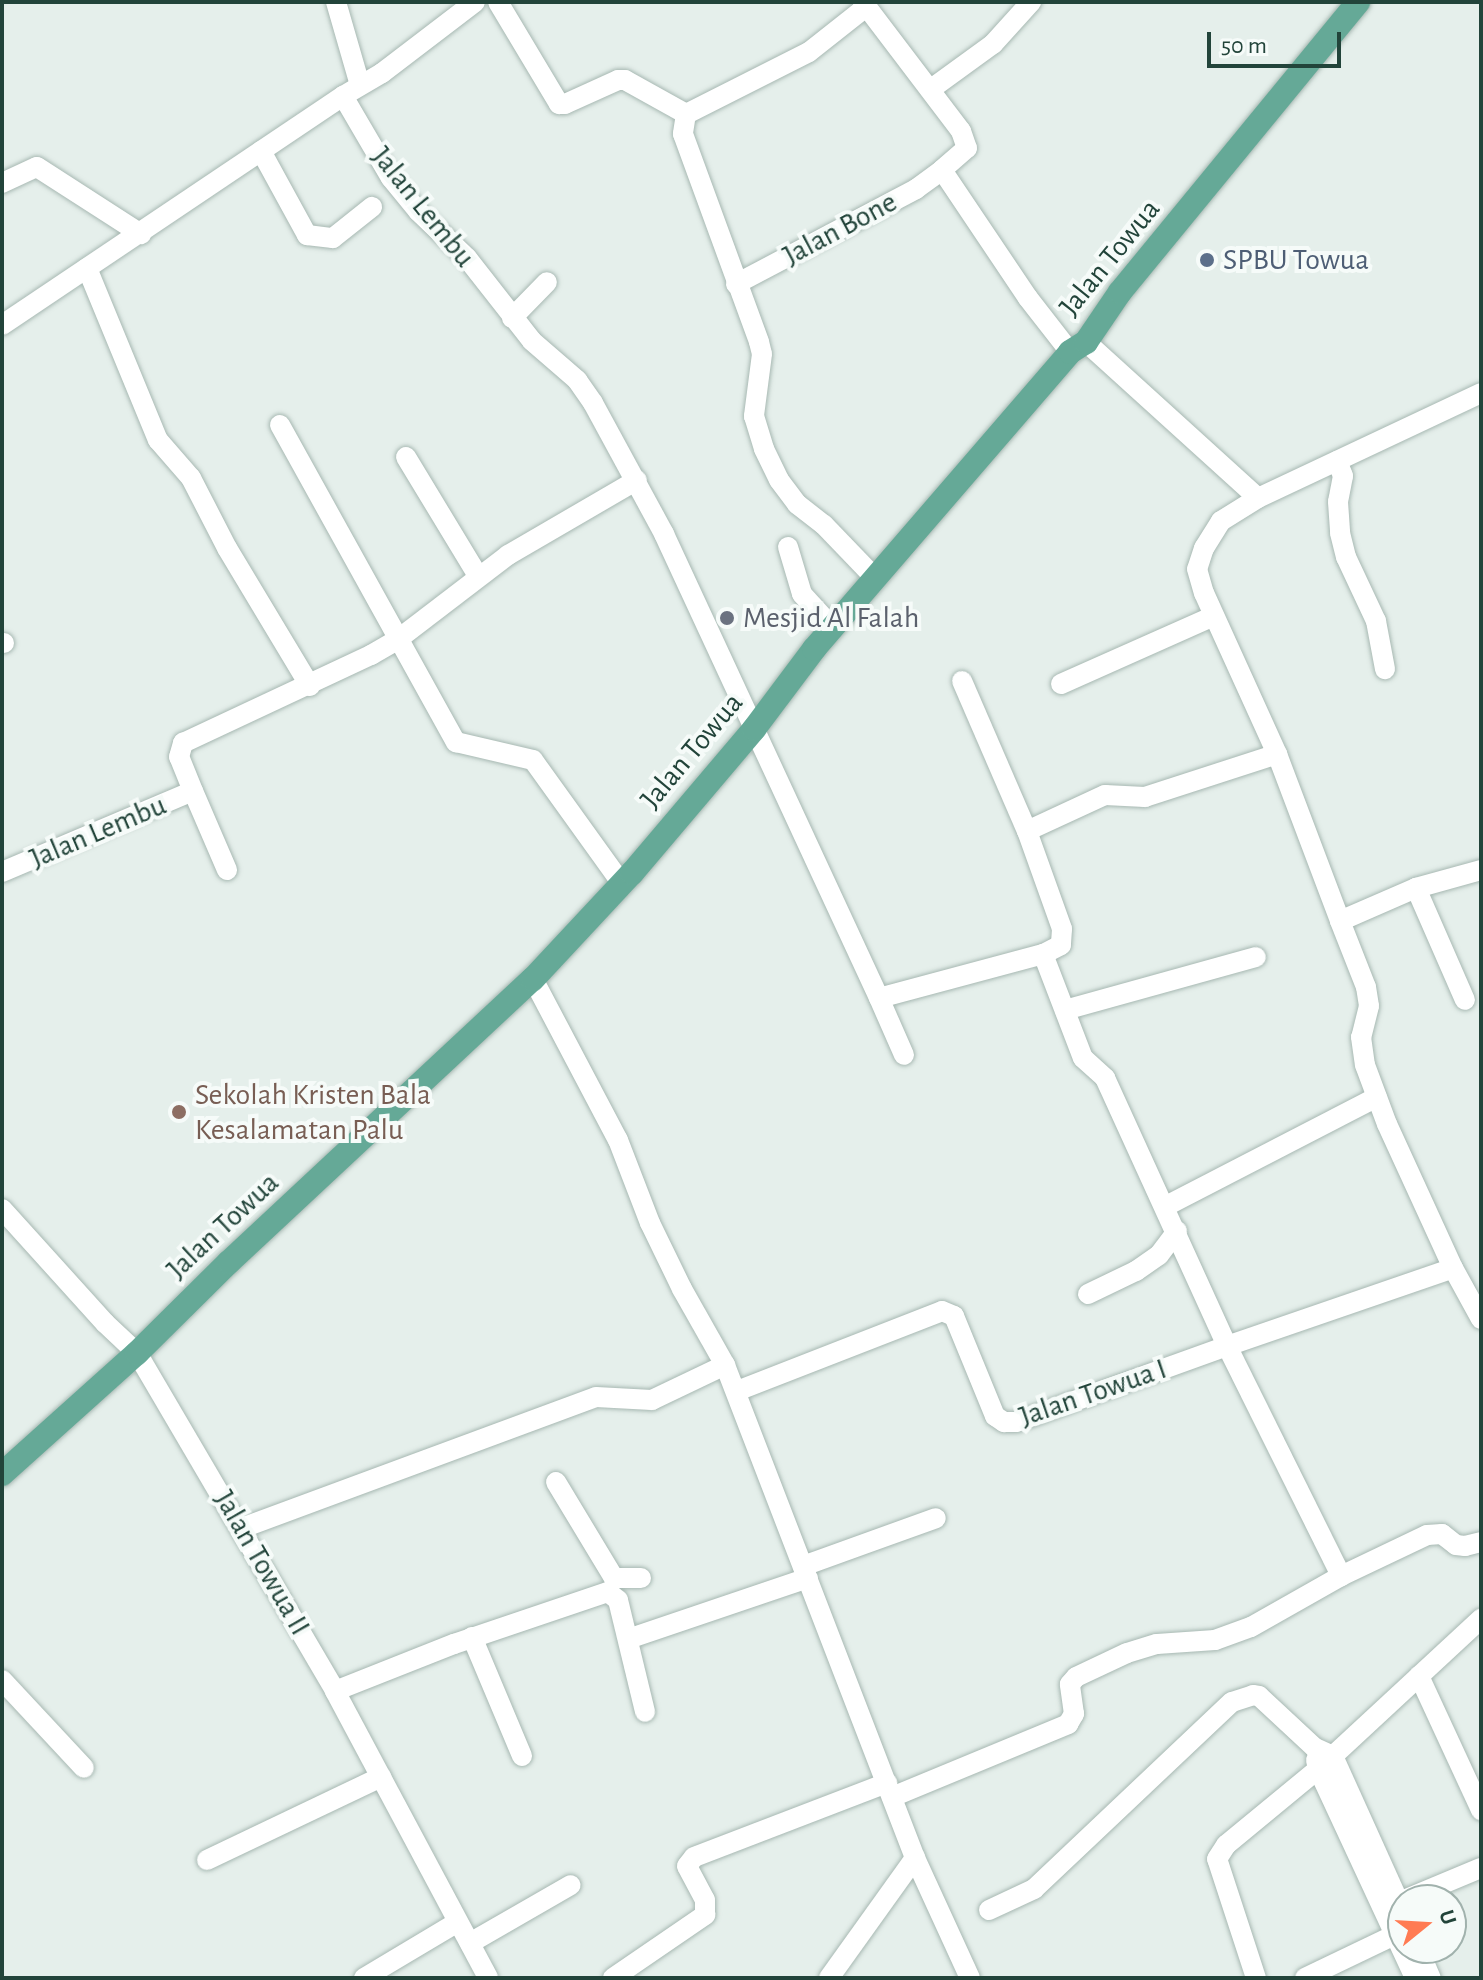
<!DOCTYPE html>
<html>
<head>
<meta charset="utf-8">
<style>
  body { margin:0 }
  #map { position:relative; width:1483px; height:1980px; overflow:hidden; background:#e5efeb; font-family:"Alegreya Sans",sans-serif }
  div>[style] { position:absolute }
  .roads { filter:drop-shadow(0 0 2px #a7b8b2) drop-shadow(0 0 2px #a7b8b2) }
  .street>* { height:20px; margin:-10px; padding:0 10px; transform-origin:10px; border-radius:10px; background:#fff }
  .primary>* { height:24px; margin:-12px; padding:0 12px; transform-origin:12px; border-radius:12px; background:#65a997 }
  .dots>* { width:22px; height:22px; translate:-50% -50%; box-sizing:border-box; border:4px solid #f6fbf9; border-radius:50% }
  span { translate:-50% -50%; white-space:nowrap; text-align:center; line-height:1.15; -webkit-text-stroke:8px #f6fbf9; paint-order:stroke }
  .street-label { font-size:30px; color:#22443a }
  .service-label { font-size:30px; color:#4e5e75 }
  .left { translate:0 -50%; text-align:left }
  .worship-label { font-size:30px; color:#5b616d }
  .education-label { font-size:30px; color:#785e54 }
  .frame { position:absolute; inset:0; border:4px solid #22443a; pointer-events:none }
  .north { position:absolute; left:1387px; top:1884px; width:80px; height:80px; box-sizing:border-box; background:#f6fbf9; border:2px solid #a1b2ad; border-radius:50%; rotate:72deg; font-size:22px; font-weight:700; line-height:32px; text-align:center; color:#22443a }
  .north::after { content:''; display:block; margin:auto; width:28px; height:36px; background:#ff7b53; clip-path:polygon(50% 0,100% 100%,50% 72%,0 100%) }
  .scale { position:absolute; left:1207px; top:32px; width:134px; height:36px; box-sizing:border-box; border:4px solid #22443a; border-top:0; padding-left:10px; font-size:24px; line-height:28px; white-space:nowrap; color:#22443a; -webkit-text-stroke:6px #f6fbf9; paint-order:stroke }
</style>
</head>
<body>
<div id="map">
  <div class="roads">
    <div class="street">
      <i style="left:336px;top:2px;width:86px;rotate:73.9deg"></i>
      <i style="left:498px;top:2px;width:119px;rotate:59.1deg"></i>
      <i style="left:559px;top:104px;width:6px"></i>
      <i style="left:565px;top:104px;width:58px;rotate:-24.4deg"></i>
      <i style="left:618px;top:80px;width:7px"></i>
      <i style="left:625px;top:80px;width:70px;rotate:29.1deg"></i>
      <i style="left:863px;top:2px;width:162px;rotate:52.8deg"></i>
      <i style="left:961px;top:131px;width:18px;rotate:71deg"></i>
      <i style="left:967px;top:148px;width:33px;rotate:139deg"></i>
      <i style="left:942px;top:170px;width:154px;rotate:56.1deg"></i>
      <i style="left:1028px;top:298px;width:68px;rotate:52.1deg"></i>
      <i style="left:866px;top:7px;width:73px;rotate:141.7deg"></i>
      <i style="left:809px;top:52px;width:138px;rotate:153.2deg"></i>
      <i style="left:686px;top:114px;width:20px;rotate:99deg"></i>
      <i style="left:683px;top:134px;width:221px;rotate:69.9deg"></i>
      <i style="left:759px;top:342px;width:12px;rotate:76deg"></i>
      <i style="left:762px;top:354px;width:63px;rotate:97.4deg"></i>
      <i style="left:754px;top:416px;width:34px;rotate:73deg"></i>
      <i style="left:764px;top:449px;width:34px;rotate:64deg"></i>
      <i style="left:779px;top:480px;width:30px;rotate:53deg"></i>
      <i style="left:797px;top:504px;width:34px;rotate:38deg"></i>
      <i style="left:824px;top:525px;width:75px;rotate:46.1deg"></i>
      <i style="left:931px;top:89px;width:77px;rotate:-36deg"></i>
      <i style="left:993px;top:44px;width:57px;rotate:-47.9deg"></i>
      <i style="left:343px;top:96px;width:95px;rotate:59.7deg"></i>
      <i style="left:391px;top:178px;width:43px;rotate:50.7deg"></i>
      <i style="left:418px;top:211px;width:68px;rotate:43.8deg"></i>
      <i style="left:467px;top:258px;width:105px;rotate:51.9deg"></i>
      <i style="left:532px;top:341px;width:60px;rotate:40.9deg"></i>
      <i style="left:577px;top:380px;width:28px;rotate:55deg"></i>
      <i style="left:593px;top:403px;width:149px;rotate:61.5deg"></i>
      <i style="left:664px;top:534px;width:511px;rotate:65.14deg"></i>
      <i style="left:879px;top:998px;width:170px;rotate:-15deg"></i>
      <i style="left:1043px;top:954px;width:111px;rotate:69deg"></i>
      <i style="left:1083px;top:1058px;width:30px;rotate:42deg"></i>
      <i style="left:1105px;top:1078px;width:294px;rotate:65.5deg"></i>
      <i style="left:1227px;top:1346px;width:239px;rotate:-19deg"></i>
      <i style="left:261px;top:151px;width:96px;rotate:61.3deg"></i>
      <i style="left:307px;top:235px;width:26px;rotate:7deg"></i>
      <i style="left:333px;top:238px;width:50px;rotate:-38.5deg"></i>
      <i style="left:2px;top:183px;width:38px;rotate:-25deg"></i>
      <i style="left:37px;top:167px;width:124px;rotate:32.8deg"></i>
      <i style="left:87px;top:268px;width:186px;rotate:67.6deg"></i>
      <i style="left:158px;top:440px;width:50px;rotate:49deg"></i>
      <i style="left:191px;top:478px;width:79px;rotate:62.8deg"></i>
      <i style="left:227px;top:548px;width:161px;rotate:59deg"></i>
      <i style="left:736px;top:284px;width:204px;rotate:-27.8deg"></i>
      <i style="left:916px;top:189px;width:32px;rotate:-36deg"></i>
      <i style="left:512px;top:318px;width:50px;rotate:-45.8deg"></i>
      <i style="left:2px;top:325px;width:411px;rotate:-33.9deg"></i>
      <i style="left:343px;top:96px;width:45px;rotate:-30.5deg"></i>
      <i style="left:382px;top:73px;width:117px;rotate:-37.4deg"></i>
      <i style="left:1086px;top:342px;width:232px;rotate:42.2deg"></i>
      <i style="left:1258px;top:498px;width:246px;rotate:-25.2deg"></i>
      <i style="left:280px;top:425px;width:363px;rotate:61deg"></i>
      <i style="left:456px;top:742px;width:79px;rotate:13.2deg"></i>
      <i style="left:533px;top:760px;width:153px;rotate:54.3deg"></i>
      <i style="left:406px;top:457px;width:139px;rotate:58.8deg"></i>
      <i style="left:1337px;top:461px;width:16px;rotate:68deg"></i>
      <i style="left:1343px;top:476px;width:26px;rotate:101deg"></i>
      <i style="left:1338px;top:502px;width:31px;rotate:86deg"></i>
      <i style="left:1340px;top:533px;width:25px;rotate:76deg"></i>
      <i style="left:1346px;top:557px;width:71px;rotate:64.9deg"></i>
      <i style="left:1376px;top:621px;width:49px;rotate:79.4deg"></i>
      <i style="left:1258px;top:498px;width:44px;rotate:148.1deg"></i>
      <i style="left:1221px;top:521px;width:32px;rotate:122deg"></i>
      <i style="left:1204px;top:548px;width:22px;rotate:108deg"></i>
      <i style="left:1197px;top:569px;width:25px;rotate:74deg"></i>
      <i style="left:1204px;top:593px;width:177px;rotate:65.6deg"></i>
      <i style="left:1277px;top:754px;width:178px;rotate:69.3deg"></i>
      <i style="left:1340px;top:921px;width:83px;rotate:-23.5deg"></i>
      <i style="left:1416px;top:888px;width:67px;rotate:-15.5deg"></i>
      <i style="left:788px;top:547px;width:49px;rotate:73.4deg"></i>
      <i style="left:802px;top:594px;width:46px;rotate:47.6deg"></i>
      <i style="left:2px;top:643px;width:2px"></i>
      <i style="left:962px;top:681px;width:163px;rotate:66.6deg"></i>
      <i style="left:1027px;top:831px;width:104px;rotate:70.3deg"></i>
      <i style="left:1062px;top:929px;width:16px;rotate:94deg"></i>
      <i style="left:1061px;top:945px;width:20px;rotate:153deg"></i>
      <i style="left:1061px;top:684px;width:167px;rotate:-24deg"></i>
      <i style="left:193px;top:791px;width:86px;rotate:66.7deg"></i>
      <i style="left:1027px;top:831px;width:86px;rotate:-24.8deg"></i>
      <i style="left:1105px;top:795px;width:40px;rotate:2.9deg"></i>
      <i style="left:1145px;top:797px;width:139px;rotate:-18deg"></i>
      <i style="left:2px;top:872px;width:207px;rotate:-23deg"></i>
      <i style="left:193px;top:791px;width:37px;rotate:-112deg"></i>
      <i style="left:179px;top:757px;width:15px;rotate:-74deg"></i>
      <i style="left:183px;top:743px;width:208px;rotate:-25.1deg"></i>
      <i style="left:371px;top:655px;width:30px;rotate:-30deg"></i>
      <i style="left:397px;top:640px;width:140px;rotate:-37.4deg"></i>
      <i style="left:508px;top:555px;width:149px;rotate:-30.2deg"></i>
      <i style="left:1416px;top:888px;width:122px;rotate:66.4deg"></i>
      <i style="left:1340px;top:921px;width:71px;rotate:68.5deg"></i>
      <i style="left:1366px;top:987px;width:19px;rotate:81deg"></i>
      <i style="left:1369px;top:1006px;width:32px;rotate:104deg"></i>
      <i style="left:1361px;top:1037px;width:28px;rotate:82deg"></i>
      <i style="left:1365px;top:1065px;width:63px;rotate:69.6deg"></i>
      <i style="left:1387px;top:1124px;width:158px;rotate:65.4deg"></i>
      <i style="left:1453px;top:1268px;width:58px;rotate:61.2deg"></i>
      <i style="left:533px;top:979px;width:182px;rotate:62.2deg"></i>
      <i style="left:618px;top:1140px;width:89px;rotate:68.9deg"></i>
      <i style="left:650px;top:1223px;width:73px;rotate:64.1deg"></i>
      <i style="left:682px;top:1289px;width:87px;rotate:60.5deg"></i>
      <i style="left:725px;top:1365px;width:528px;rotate:68.92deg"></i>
      <i style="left:915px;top:1858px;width:132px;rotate:65.4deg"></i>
      <i style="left:879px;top:998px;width:62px;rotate:66.3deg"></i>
      <i style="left:1065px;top:1010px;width:198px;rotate:-15.5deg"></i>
      <i style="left:1166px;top:1206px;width:237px;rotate:-27.3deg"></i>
      <i style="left:2px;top:1209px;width:154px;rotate:47.9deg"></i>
      <i style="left:105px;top:1323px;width:44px;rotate:43.2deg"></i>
      <i style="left:137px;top:1353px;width:392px;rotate:59.6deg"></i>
      <i style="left:335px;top:1691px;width:325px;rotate:61.9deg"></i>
      <i style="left:1088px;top:1294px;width:53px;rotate:-25.6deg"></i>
      <i style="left:1136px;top:1271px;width:28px;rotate:-35deg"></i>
      <i style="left:1159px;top:1255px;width:30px;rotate:-53deg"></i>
      <i style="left:737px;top:1391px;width:220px;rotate:-21.3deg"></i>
      <i style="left:942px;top:1311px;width:13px;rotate:23deg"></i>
      <i style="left:954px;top:1316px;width:108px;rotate:67.7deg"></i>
      <i style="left:995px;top:1416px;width:11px;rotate:34deg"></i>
      <i style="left:1004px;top:1422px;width:12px"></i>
      <i style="left:1016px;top:1422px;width:224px;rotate:-19.8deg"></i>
      <i style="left:1227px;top:1346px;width:257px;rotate:63.6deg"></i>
      <i style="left:556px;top:1482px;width:112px;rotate:58.9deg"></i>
      <i style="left:614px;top:1578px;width:27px"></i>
      <i style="left:242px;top:1528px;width:377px;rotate:-20.3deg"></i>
      <i style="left:596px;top:1397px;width:56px;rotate:3.1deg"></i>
      <i style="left:652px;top:1400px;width:81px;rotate:-25.6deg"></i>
      <i style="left:803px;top:1566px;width:141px;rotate:-19.8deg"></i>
      <i style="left:472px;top:1637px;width:129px;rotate:67.2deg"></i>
      <i style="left:628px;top:1639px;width:190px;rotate:-18.7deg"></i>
      <i style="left:1419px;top:1676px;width:148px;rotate:65.2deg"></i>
      <i style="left:2px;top:1680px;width:120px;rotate:47deg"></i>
      <i style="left:335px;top:1691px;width:128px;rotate:-21.6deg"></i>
      <i style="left:454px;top:1644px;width:163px;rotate:-18.7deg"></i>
      <i style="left:608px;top:1592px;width:13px;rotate:39deg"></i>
      <i style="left:618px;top:1600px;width:115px;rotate:76.4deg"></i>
      <i style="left:1316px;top:1760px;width:9px;rotate:77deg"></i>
      <i style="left:1318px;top:1769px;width:230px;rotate:65.1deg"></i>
      <i style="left:892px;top:1797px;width:191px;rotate:-22.5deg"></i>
      <i style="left:1068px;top:1724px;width:12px;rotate:-59deg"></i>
      <i style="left:1074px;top:1714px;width:30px;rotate:-98deg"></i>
      <i style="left:1070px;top:1684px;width:9px;rotate:-49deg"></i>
      <i style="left:1076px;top:1677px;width:56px;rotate:-25.2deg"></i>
      <i style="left:1127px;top:1653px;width:31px;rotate:-17deg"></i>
      <i style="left:1157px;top:1644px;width:58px;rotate:-3.9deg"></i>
      <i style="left:1215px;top:1640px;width:38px;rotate:-20deg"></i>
      <i style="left:1251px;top:1627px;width:103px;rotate:-29.5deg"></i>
      <i style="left:1341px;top:1576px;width:95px;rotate:-25.5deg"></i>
      <i style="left:1427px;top:1535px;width:15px;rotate:-4deg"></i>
      <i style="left:1442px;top:1534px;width:18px;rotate:38deg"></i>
      <i style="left:1456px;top:1545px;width:9px;rotate:6deg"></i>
      <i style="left:1465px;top:1546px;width:16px;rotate:-14deg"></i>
      <i style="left:207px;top:1860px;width:193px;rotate:-25.5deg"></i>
      <i style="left:1404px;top:1900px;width:83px;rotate:-22.6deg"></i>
      <i style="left:989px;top:1910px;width:50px;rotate:-25deg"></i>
      <i style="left:1034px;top:1889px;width:272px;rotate:-43.4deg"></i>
      <i style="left:1232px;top:1702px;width:22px;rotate:-18deg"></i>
      <i style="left:1253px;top:1695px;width:6px;rotate:9deg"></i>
      <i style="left:1259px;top:1696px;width:76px;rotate:42.9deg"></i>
      <i style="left:1315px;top:1748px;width:20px;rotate:24deg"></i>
      <i style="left:1333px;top:1756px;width:170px;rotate:65.7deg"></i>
      <i style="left:470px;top:1943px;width:116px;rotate:-29.9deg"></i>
      <i style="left:1418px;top:1948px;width:33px;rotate:67deg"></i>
      <i style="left:364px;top:1978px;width:109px;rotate:-30.8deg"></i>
      <i style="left:613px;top:1978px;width:112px;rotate:-34.4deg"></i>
      <i style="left:705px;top:1915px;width:15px;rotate:-90deg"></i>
      <i style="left:705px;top:1900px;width:38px;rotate:-118deg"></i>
      <i style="left:687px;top:1866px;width:11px;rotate:-52deg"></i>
      <i style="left:694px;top:1857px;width:207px;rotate:-21deg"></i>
      <i style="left:829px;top:1978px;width:148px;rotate:-54.4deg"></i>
      <i style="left:1256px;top:1978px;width:125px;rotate:-108.1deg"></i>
      <i style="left:1217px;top:1859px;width:17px;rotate:-57deg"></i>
      <i style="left:1226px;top:1845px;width:124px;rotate:-39.5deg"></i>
      <i style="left:1322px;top:1766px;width:217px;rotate:-42.8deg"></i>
      <i style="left:1305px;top:1978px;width:109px;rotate:-25.6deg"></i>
    </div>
    <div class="primary">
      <i style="left:2px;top:1474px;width:181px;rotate:-41.9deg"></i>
      <i style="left:137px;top:1353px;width:129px;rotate:-44.7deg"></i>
      <i style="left:229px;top:1262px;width:415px;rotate:-43deg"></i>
      <i style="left:533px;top:979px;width:145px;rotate:-47deg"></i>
      <i style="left:632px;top:873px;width:189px;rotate:-49.7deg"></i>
      <i style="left:754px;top:729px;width:100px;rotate:-53.1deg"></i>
      <i style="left:814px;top:649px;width:392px;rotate:-49.2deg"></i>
      <i style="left:1070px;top:352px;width:19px;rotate:-32deg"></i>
      <i style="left:1086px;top:342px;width:60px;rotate:-55.8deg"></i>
      <i style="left:1120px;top:292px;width:375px;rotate:-50.6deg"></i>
    </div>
  </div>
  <div class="dots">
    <i style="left:1207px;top:260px;background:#5c6f8a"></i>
    <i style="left:727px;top:618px;background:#6b7280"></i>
    <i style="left:179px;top:1112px;background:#8d6e63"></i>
  </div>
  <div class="street-label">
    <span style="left:423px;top:207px;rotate:51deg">Jalan Lembu</span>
    <span style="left:840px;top:229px;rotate:-28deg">Jalan Bone</span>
    <span style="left:1110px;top:258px;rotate:-51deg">Jalan Towua</span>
    <span style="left:692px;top:751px;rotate:-50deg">Jalan Towua</span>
    <span style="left:98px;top:832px;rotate:-23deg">Jalan Lembu</span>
    <span style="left:223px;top:1226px;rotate:-43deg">Jalan Towua</span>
    <span style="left:1093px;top:1393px;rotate:-19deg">Jalan Towua I</span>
    <span style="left:262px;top:1563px;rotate:60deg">Jalan Towua II</span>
  </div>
  <div class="service-label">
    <span class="left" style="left:1223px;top:260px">SPBU Towua</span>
  </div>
  <div class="worship-label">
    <span class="left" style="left:743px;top:618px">Mesjid Al Falah</span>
  </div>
  <div class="education-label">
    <span class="left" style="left:195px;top:1112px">Sekolah Kristen Bala<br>Kesalamatan Palu</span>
  </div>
  <div class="frame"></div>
  <div class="north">U</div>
  <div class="scale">50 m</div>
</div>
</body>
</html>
